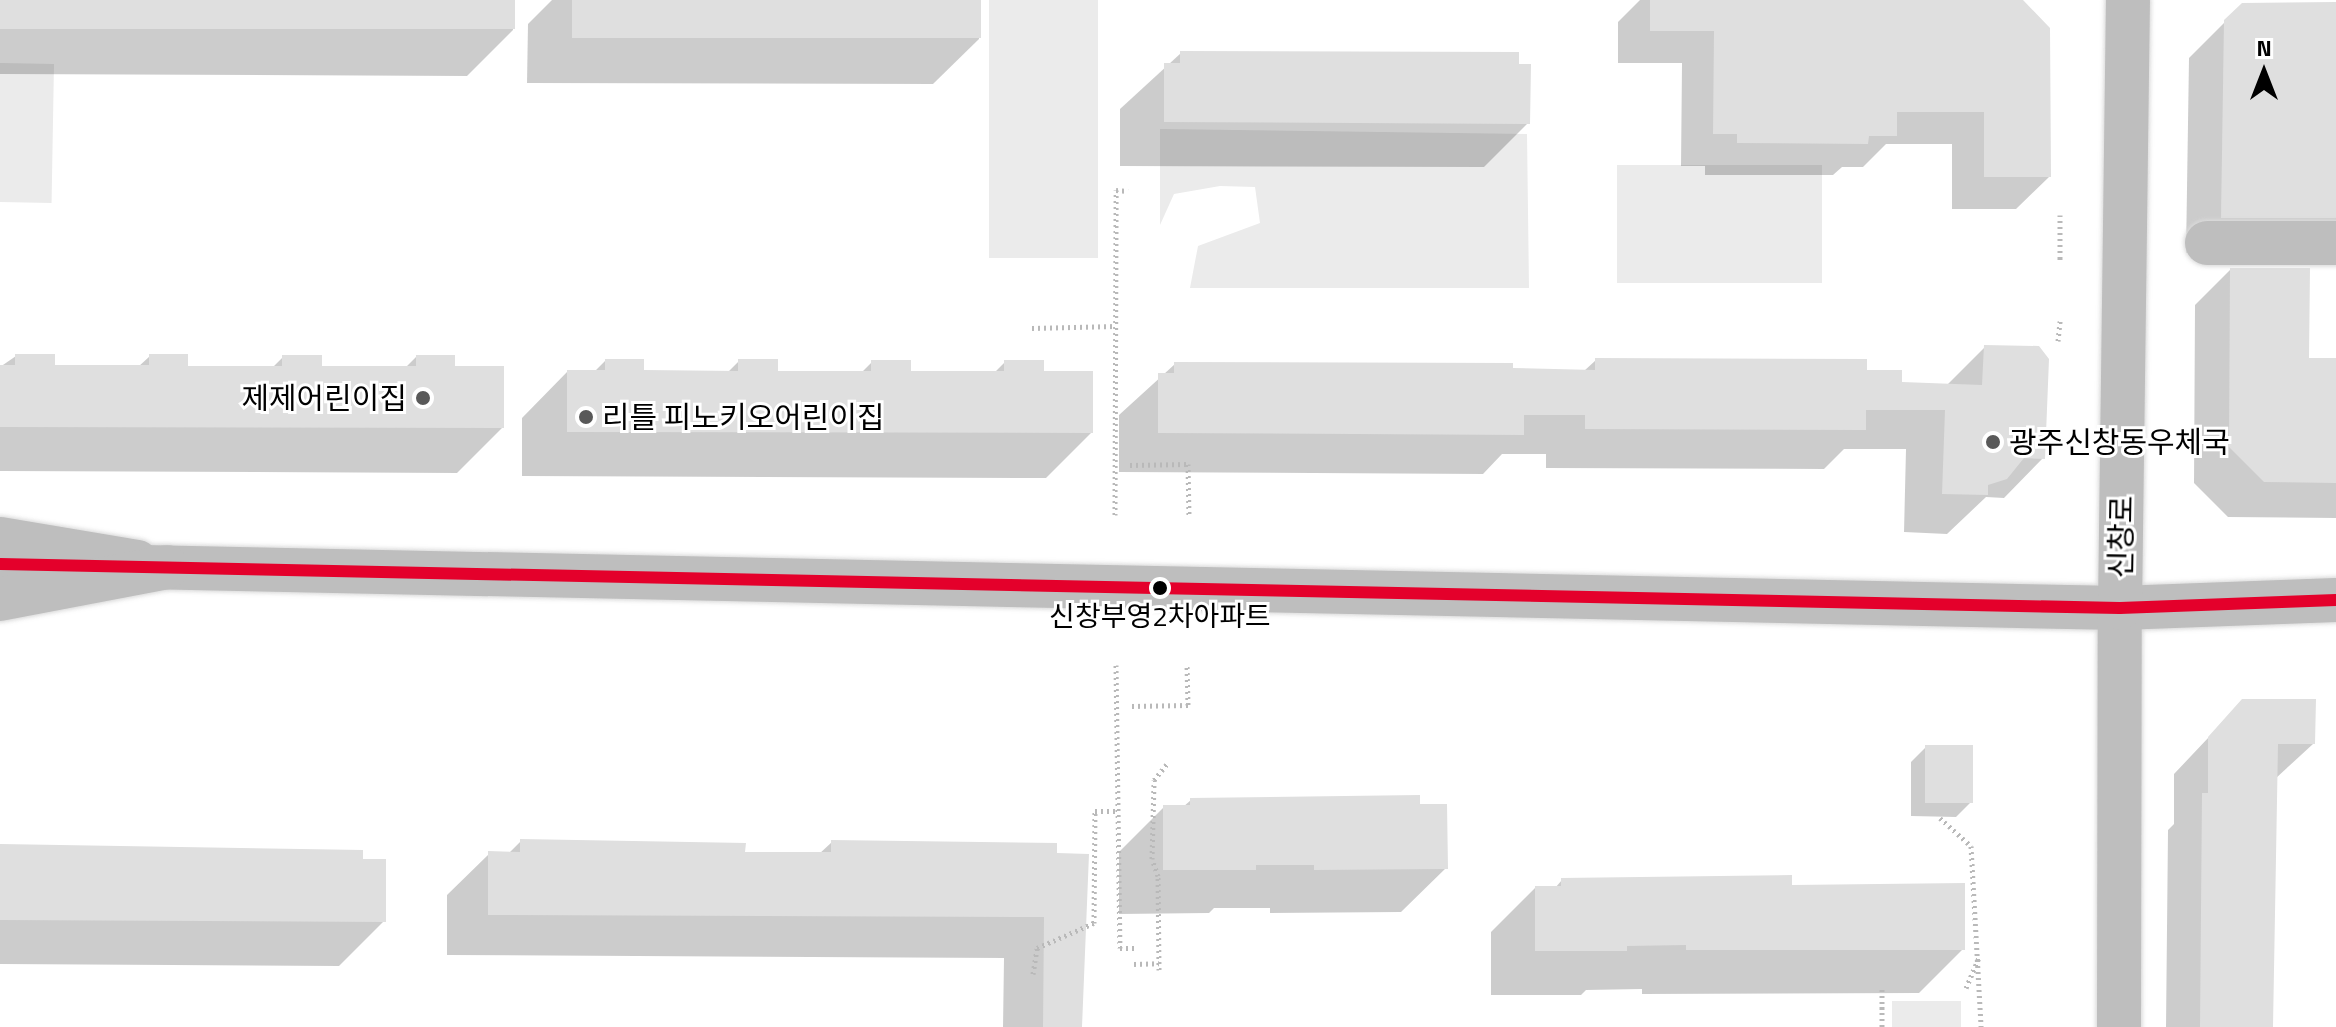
<!DOCTYPE html>
<html>
<head>
<meta charset="utf-8">
<style>
  body { margin:0 }
  #map { position:relative; width:2336px; height:1027px; overflow:hidden; background:#fff; font-family:"Titillium Web","Noto Sans KR",sans-serif }
  div>[style] { position:absolute }
  .green>* { inset:0; background:#ebebeb; transform-origin:0 0 }
  .shadow>* { inset:0; background:#0003 }
  .building>* { inset:0; background:#dfdfdf; transform-origin:0 0 }
  .path>* { height:5px; margin-top:-2.5px; transform-origin:0; background:repeating-linear-gradient(90deg,#b9b9b9 0 2px,transparent 0 6px) }
  .roads { filter:drop-shadow(0 0 2px #dbdbdb) drop-shadow(0 0 2px #dbdbdb) }
  .minor>* { height:44px; margin:-22px; padding:0 22px; transform-origin:22px; border-radius:22px; background:#bebebe }
  .major>* { height:44px; margin:-22px; padding:0 22px; transform-origin:22px; border-radius:22px; background:#bebebe }
  .highway>* { height:44px; margin:-22px; padding:0 22px; transform-origin:22px; border-radius:22px; background:#bebebe }
  .bus-1>* { height:12px; margin:-6px; padding:0 6px; transform-origin:6px; border-radius:6px; background:#e4002b }
  .dots>* { width:22px; height:22px; translate:-50% -50%; box-sizing:border-box; border:4px solid #fff; border-radius:50% }
  span { translate:-50% -50%; white-space:nowrap; text-align:center; line-height:1.15; -webkit-text-stroke:6px #fff; paint-order:stroke }
  .bus-label { font-size:28px; color:#000 }
  .poi-label { font-size:30px; color:#000 }
  .right { translate:-100% -50%; text-align:right }
  .left { translate:0 -50%; text-align:left }
  .street-label { font-size:30px; color:#000 }
  .north { position:absolute; left:2224px; top:32px; width:80px; height:80px; -webkit-text-stroke:6px #fff; paint-order:stroke; rotate:0deg; font-size:22px; font-weight:700; line-height:32px; text-align:center; color:#000 }
  .north::after { content:''; display:block; margin:auto; width:28px; height:36px; background:#000; clip-path:polygon(50% 0,100% 100%,50% 72%,0 100%) }
</style>
</head>
<body>
<div id="map">
  <div class="green">
    <i style="left:989px;top:0;width:109px;height:258px"></i>
    <i style="left:0;top:63px;width:54px;height:139px;rotate:1deg"></i>
    <i style="clip-path:polygon(1160px 129px,1527px 134px,1529px 288px,1190px 288px,1198px 246px,1260px 223px,1255px 187px,1220px 186px,1174px 194px,1160px 225px)"></i>
    <i style="left:1617px;top:165px;width:205px;height:118px"></i>
    <i style="left:1961px;top:1001px;width:26px;height:69px;rotate:90deg"></i>
  </div>
  <div class="shadow">
    <i style="clip-path:polygon(0 0,513px 0,513px 30px,467px 76px,0 74px)"></i>
    <i style="clip-path:polygon(552px 0,979px 0,979px 39px,933px 84px,527px 83px,528px 24px)"></i>
    <i style="clip-path:polygon(1640px 0,2020px 0,2049px 177px,2016px 209px,1952px 209px,1952px 144px,1886px 144px,1863px 167px,1842px 167px,1833px 175px,1705px 175px,1705px 166px,1681px 166px,1682px 63px,1618px 63px,1618px 22px)"></i>
    <i style="clip-path:polygon(2336px 4px,2336px 251px,2186px 253px,2189px 58px,2242px 5px)"></i>
    <i style="clip-path:polygon(1181px 53px,1528px 123px,1484px 167px,1120px 166px,1120px 109px)"></i>
    <i style="clip-path:polygon(2230px 270px,2307px 360px,2336px 360px,2336px 518px,2228px 517px,2194px 483px,2195px 305px)"></i>
    <i style="clip-path:polygon(1985px 347px,2043px 458px,2004px 498px,1986px 497px,1947px 534px,1904px 532px,1906px 449px,1844px 449px,1824px 469px,1546px 468px,1546px 454px,1502px 454px,1483px 474px,1119px 472px,1119px 415px,1175px 364px,1584px 371px,1596px 360px,1865px 372px,1900px 384px,1946px 386px)"></i>
    <i style="clip-path:polygon(16px 356px,53px 367px,138px 367px,150px 356px,186px 368px,272px 368px,283px 357px,320px 368px,405px 368px,416px 357px,453px 368px,502px 428px,457px 473px,0 471px,0 367px)"></i>
    <i style="clip-path:polygon(605px 361px,642px 372px,727px 373px,739px 361px,776px 373px,861px 373px,872px 362px,909px 373px,994px 373px,1005px 362px,1042px 373px,1091px 433px,1046px 478px,522px 476px,522px 418px,567px 372px,594px 372px)"></i>
    <i style="clip-path:polygon(2243px 701px,2313px 744px,2275px 779px,2272px 1027px,2166px 1027px,2168px 830px,2174px 824px,2174px 774px)"></i>
    <i style="clip-path:polygon(1926px 747px,1971px 802px,1956px 817px,1911px 816px,1911px 762px)"></i>
    <i style="clip-path:polygon(1191px 800px,1418px 806px,1446px 868px,1401px 912px,1270px 913px,1270px 908px,1214px 908px,1209px 913px,1119px 914px,1119px 852px,1164px 807px,1183px 807px)"></i>
    <i style="clip-path:polygon(521px 841px,743px 854px,819px 854px,832px 842px,1055px 845px,1080px 1027px,1003px 1027px,1004px 958px,447px 955px,447px 895px,489px 854px,508px 854px)"></i>
    <i style="clip-path:polygon(0 846px,361px 861px,384px 921px,339px 966px,0 964px)"></i>
    <i style="clip-path:polygon(1562px 880px,1790px 887px,1963px 949px,1919px 993px,1642px 994px,1642px 989px,1586px 990px,1581px 995px,1491px 995px,1491px 932px,1535px 888px,1555px 888px)"></i>
  </div>
  <div class="building">
    <i style="left:0;top:0;width:515px;height:29px"></i>
    <i style="left:572px;top:0;width:409px;height:38px"></i>
    <i style="clip-path:polygon(1650px 0,2023px 0,2050px 28px,2051px 177px,1984px 177px,1984px 112px,1897px 112px,1897px 136px,1869px 136px,1868px 144px,1737px 143px,1737px 134px,1713px 134px,1714px 31px,1650px 31px)"></i>
    <i style="clip-path:polygon(2336px 2px,2336px 218px,2221px 218px,2224px 20px,2242px 3px)"></i>
    <i style="clip-path:polygon(1180px 51px,1519px 52px,1519px 64px,1531px 64px,1530px 124px,1164px 122px,1164px 63px,1180px 63px)"></i>
    <i style="clip-path:polygon(2230px 268px,2310px 268px,2309px 358px,2336px 358px,2336px 483px,2264px 482px,2229px 447px)"></i>
    <i style="clip-path:polygon(1984px 345px,2039px 346px,2049px 359px,2045px 459px,2024px 458px,2007px 479px,1988px 485px,1988px 495px,1942px 494px,1945px 410px,1866px 410px,1866px 430px,1585px 429px,1585px 415px,1524px 415px,1524px 435px,1158px 433px,1158px 373px,1174px 373px,1174px 362px,1513px 363px,1513px 368px,1595px 370px,1595px 358px,1867px 359px,1867px 370px,1902px 370px,1902px 382px,1982px 385px)"></i>
    <i style="clip-path:polygon(15px 354px,55px 354px,55px 365px,149px 365px,149px 354px,188px 354px,188px 366px,282px 366px,282px 355px,322px 355px,322px 366px,416px 366px,416px 355px,455px 355px,455px 366px,504px 366px,504px 428px,0 427px,0 365px,15px 365px)"></i>
    <i style="clip-path:polygon(605px 359px,644px 359px,644px 370px,738px 371px,738px 359px,778px 359px,778px 371px,871px 371px,871px 360px,911px 360px,911px 371px,1004px 371px,1004px 360px,1044px 360px,1044px 371px,1093px 371px,1093px 433px,567px 432px,567px 370px,605px 370px)"></i>
    <i style="clip-path:polygon(2242px 699px,2316px 699px,2315px 744px,2278px 744px,2273px 1027px,2200px 1027px,2202px 793px,2208px 793px,2208px 737px)"></i>
    <i style="left:1925px;top:745px;width:48px;height:58px"></i>
    <i style="clip-path:polygon(1420px 795px,1420px 804px,1447px 804px,1448px 869px,1314px 870px,1314px 865px,1256px 865px,1256px 870px,1163px 870px,1163px 805px,1190px 805px,1190px 798px)"></i>
    <i style="clip-path:polygon(520px 839px,746px 843px,745px 852px,831px 852px,831px 840px,1057px 843px,1057px 853px,1089px 854px,1082px 1027px,1043px 1027px,1044px 917px,488px 915px,488px 851px,520px 852px)"></i>
    <i style="clip-path:polygon(0 844px,363px 850px,363px 859px,386px 859px,386px 922px,0 920px)"></i>
    <i style="clip-path:polygon(1792px 875px,1792px 885px,1965px 883px,1965px 950px,1686px 950px,1686px 945px,1627px 946px,1627px 951px,1535px 951px,1535px 886px,1561px 886px,1561px 878px)"></i>
  </div>
  <div class="path">
    <i style="left:2060px;top:215px;width:45px;rotate:90deg"></i>
    <i style="left:1032px;top:328px;width:84px;rotate:-1.4deg"></i>
    <i style="left:2058px;top:341px;width:20px;rotate:-84deg"></i>
    <i style="left:1130px;top:465px;width:58px;rotate:-1deg"></i>
    <i style="left:1188px;top:464px;width:51px;rotate:88.9deg"></i>
    <i style="left:1115px;top:515px;width:325px;rotate:-89.8deg"></i>
    <i style="left:1116px;top:190px;width:12px;rotate:5deg"></i>
    <i style="left:1116px;top:665px;width:283px;rotate:89.2deg"></i>
    <i style="left:1120px;top:948px;width:14px"></i>
    <i style="left:1132px;top:706px;width:56px;rotate:-1deg"></i>
    <i style="left:1188px;top:705px;width:41px;rotate:-91.4deg"></i>
    <i style="left:1940px;top:818px;width:42px;rotate:42.1deg"></i>
    <i style="left:1971px;top:846px;width:181px;rotate:86.8deg"></i>
    <i style="left:1134px;top:964px;width:25px;rotate:-2deg"></i>
    <i style="left:1159px;top:970px;width:94px;rotate:-90.6deg"></i>
    <i style="left:1158px;top:876px;width:18px;rotate:-109deg"></i>
    <i style="left:1152px;top:859px;width:79px;rotate:-88.5deg"></i>
    <i style="left:1154px;top:780px;width:22px;rotate:-51deg"></i>
    <i style="left:1033px;top:974px;width:26px;rotate:-81deg"></i>
    <i style="left:1037px;top:948px;width:62px;rotate:-23.7deg"></i>
    <i style="left:1094px;top:923px;width:112px;rotate:-89.5deg"></i>
    <i style="left:1095px;top:811px;width:23px"></i>
    <i style="left:1966px;top:988px;width:34px;rotate:-67deg"></i>
    <i style="left:1882px;top:989px;width:38px;rotate:90deg"></i>
  </div>
  <div class="roads">
    <div class="minor">
      <i style="left:2207px;top:243px;width:129px"></i>
    </div>
    <div class="major">
      <i style="left:0;top:564px;width:2120px;rotate:1.19deg"></i>
      <i style="left:2120px;top:608px;width:216px;rotate:-2.1deg"></i>
      <i style="left:2119px;top:1027px;width:419px;rotate:-89.9deg"></i>
      <i style="left:2120px;top:608px;width:608px;rotate:-89.25deg"></i>
    </div>
    <div class="highway">
      <i style="left:0;top:539px;width:139px;rotate:9.5deg"></i>
      <i style="left:0;top:599px;width:170px;rotate:-10.8deg"></i>
    </div>
  </div>
  <div class="bus-1">
    <i style="left:0;top:564px;width:2120px;rotate:1.19deg"></i>
    <i style="left:2120px;top:608px;width:216px;rotate:-2.1deg"></i>
  </div>
  <div class="dots">
    <i style="left:423px;top:398px;background:#595959"></i>
    <i style="left:586px;top:417px;background:#595959"></i>
    <i style="left:1993px;top:442px;background:#595959"></i>
    <i style="left:1160px;top:588px;background:#000"></i>
  </div>
  <div class="bus-label">
    <span style="left:1160px;top:616px">신창부영2차아파트</span>
  </div>
  <div class="poi-label">
    <span class="right" style="left:407px;top:398px">제제어린이집</span>
    <span class="left" style="left:602px;top:417px">리틀 피노키오어린이집</span>
    <span class="left" style="left:2009px;top:442px">광주신창동우체국</span>
  </div>
  <div class="street-label">
    <span style="left:2121px;top:537px;rotate:-89deg">신창로</span>
  </div>
  <div class="north">N</div>
</div>
</body>
</html>
